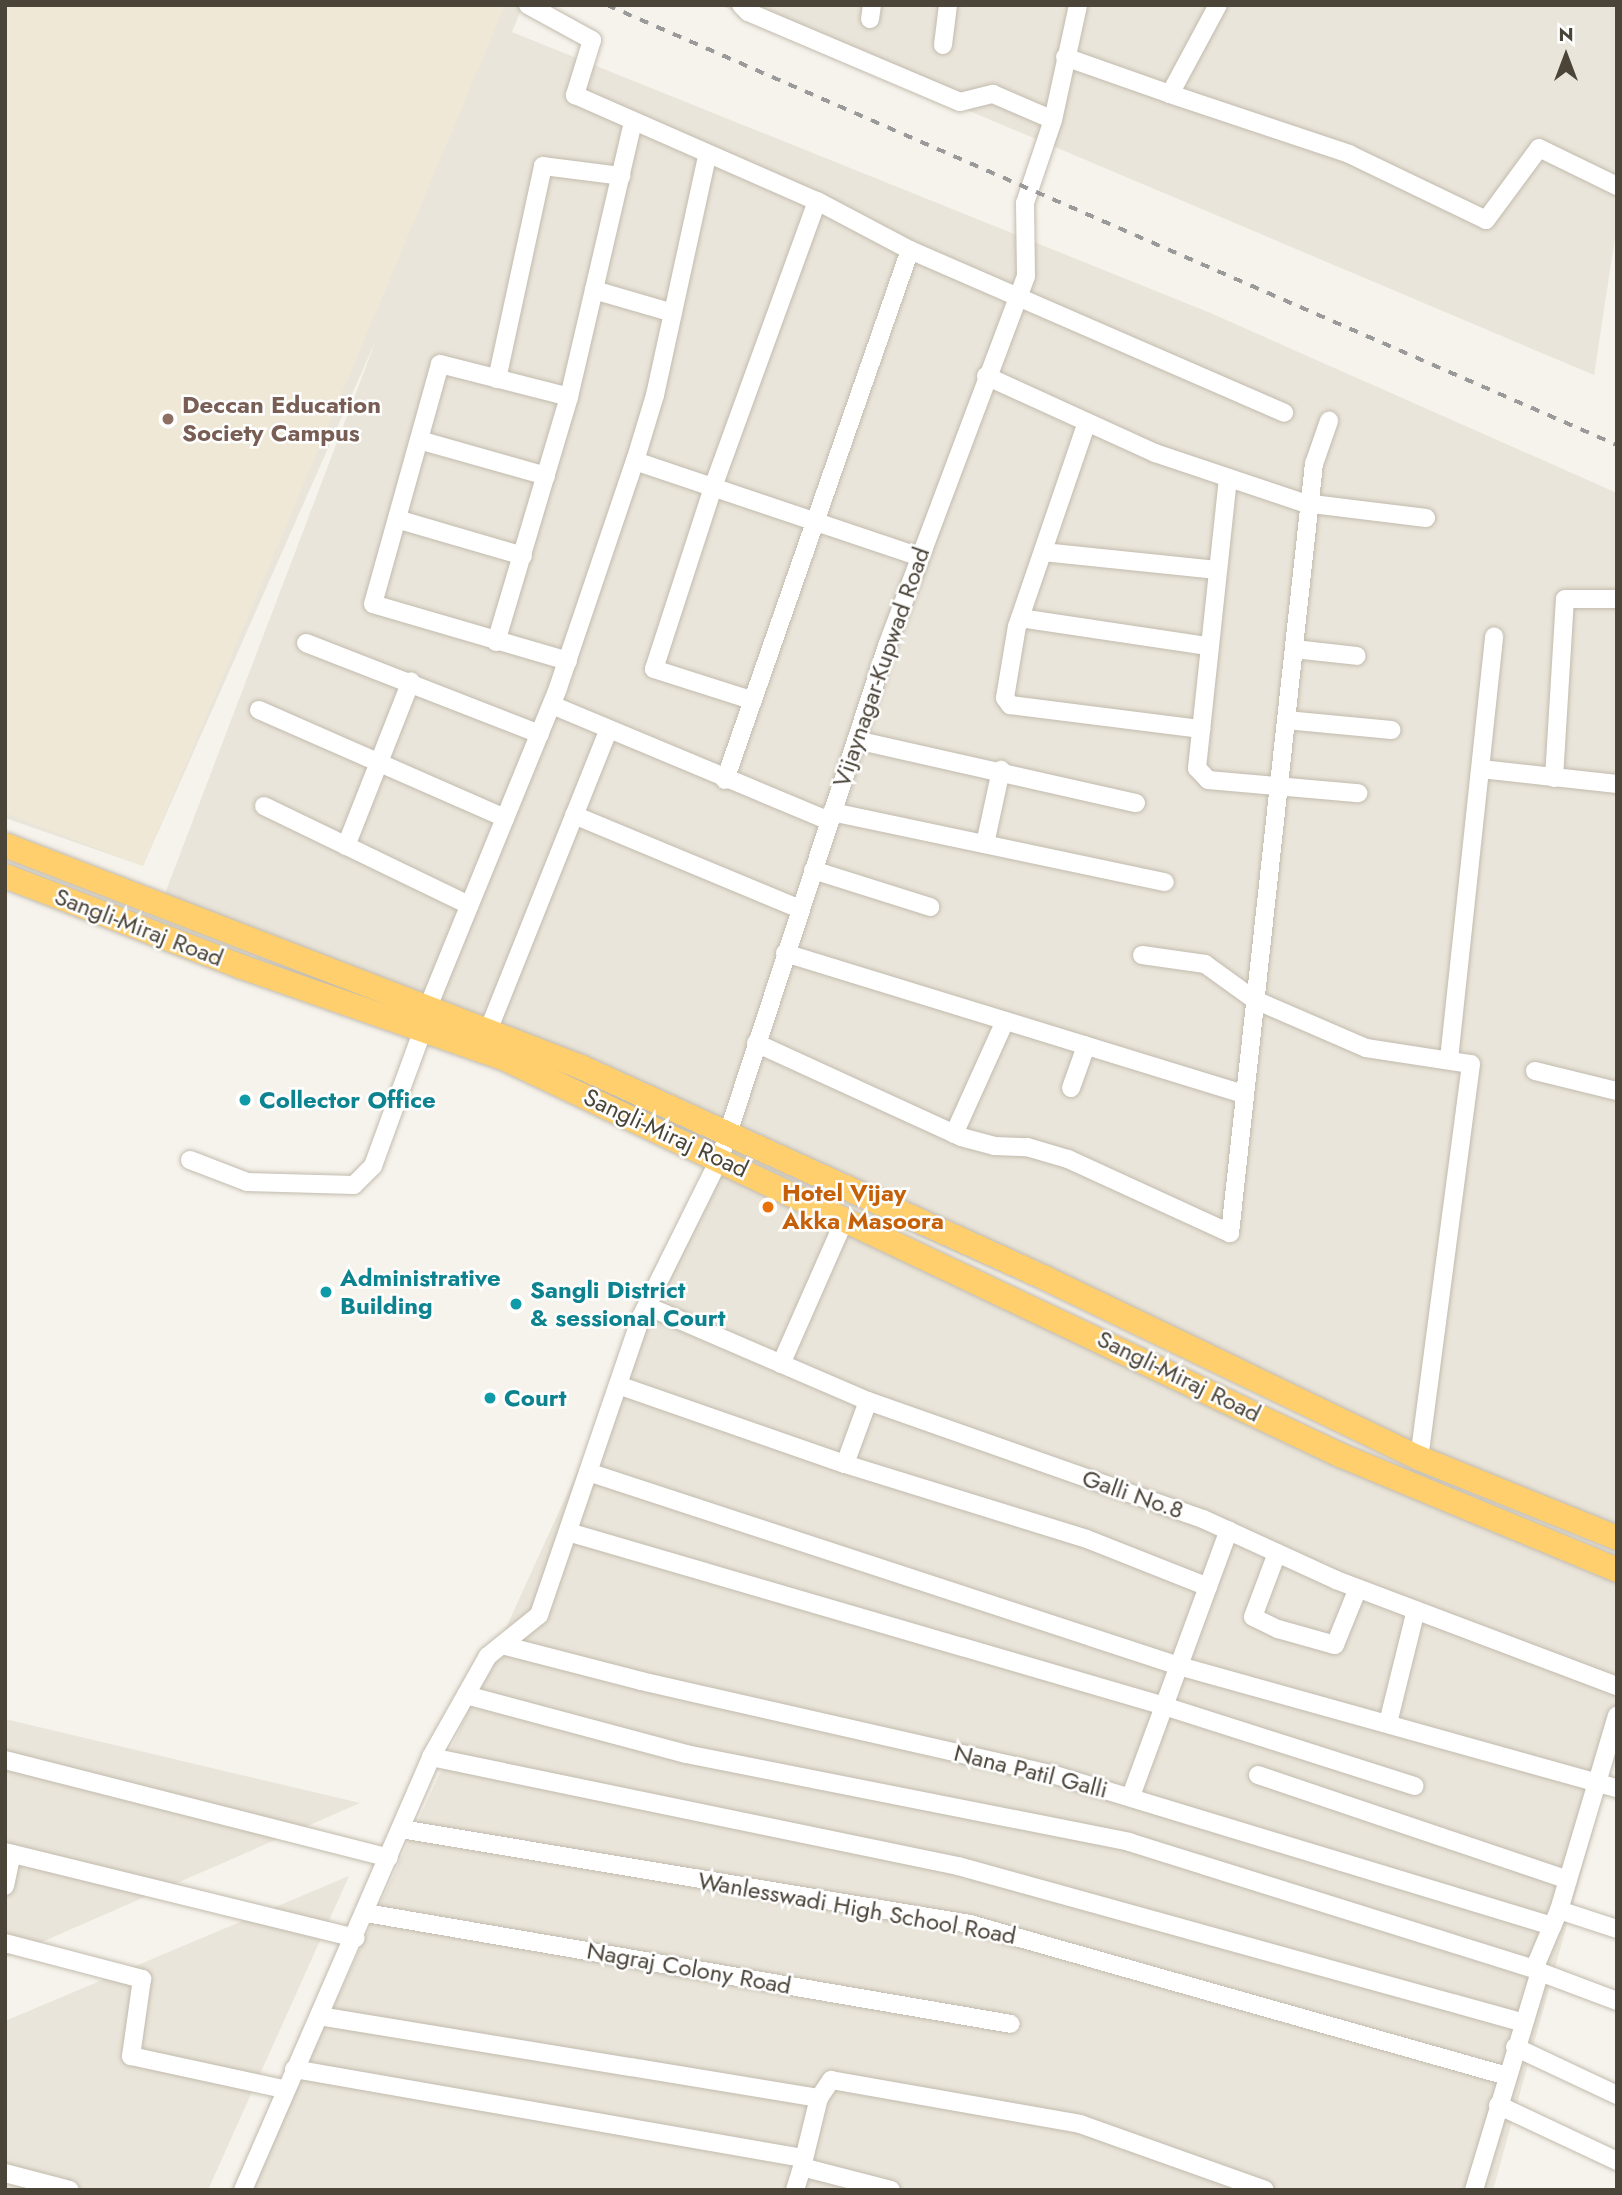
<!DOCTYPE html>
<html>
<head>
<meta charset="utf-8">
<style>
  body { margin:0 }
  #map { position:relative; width:1622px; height:2195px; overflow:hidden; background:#f6f3ec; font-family:Jost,sans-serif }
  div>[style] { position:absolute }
  .residential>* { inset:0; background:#eae5da }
  .education>* { inset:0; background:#efe8d6 }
  .roads { filter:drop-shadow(0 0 2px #c2bbae) drop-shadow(0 0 2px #c2bbae) }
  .minor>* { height:18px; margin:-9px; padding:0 9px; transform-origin:9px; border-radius:9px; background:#fff }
  .highway>* { height:24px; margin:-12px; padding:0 12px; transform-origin:12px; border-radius:12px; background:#ffcf6e }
  .rail>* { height:3.5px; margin-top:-1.75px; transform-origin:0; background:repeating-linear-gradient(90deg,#9a9a9a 0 9px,transparent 0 18px) }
  .dots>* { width:19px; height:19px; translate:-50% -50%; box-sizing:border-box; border:4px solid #fff; border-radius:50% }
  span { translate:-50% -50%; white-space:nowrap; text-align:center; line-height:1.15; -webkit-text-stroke:5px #fff; paint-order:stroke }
  .education-label { font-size:24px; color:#785e54; font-weight:700 }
  .left { translate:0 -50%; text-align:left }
  .street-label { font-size:24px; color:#4b4439 }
  .culture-label { font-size:24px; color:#0d838f; font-weight:700 }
  .food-label { font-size:24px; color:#c56008; font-weight:700 }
  .frame { position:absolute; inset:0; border:7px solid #4b4439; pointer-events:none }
  .north { position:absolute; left:1531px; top:21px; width:70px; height:70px; -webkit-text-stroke:5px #fff; paint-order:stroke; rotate:0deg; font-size:19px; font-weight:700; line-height:28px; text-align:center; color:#4b4439 }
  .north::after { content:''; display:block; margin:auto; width:24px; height:32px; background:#4b4439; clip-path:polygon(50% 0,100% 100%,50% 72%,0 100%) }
</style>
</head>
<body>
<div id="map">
  <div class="residential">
    <i style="clip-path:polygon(5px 5px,523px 5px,512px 32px,1208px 312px,1617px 493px,1617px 1537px,1556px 1515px,161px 904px,376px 340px,143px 866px,5px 818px)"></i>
    <i style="clip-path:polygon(719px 5px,1617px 5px,1617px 225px,1594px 375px)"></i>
    <i style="clip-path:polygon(720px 1158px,1617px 1567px,1617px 1745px,1493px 2190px,250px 2190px)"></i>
    <i style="clip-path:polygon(5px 1719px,360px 1803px,5px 1958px)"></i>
    <i style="clip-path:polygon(349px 1876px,208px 2190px,5px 2190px,5px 2021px)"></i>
  </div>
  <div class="education">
    <i style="clip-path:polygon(5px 5px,505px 5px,143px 866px,5px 813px)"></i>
  </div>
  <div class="roads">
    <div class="minor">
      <i style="left:528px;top:5px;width:73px;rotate:28.7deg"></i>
      <i style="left:592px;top:40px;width:58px;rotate:107.2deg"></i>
      <i style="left:575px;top:95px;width:264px;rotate:23.7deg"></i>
      <i style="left:817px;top:201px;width:105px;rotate:27.8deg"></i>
      <i style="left:910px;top:250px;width:408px;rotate:23.5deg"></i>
      <i style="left:741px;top:5px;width:10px;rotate:45deg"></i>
      <i style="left:748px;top:12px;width:230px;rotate:23deg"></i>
      <i style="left:960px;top:102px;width:34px;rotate:-14deg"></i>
      <i style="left:993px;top:94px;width:65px;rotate:23.4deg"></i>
      <i style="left:870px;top:19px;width:14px;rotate:-82deg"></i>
      <i style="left:943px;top:45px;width:40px;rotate:-82.9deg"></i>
      <i style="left:1065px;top:57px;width:111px;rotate:19.4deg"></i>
      <i style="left:1170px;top:94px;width:101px;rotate:-61.7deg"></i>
      <i style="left:1170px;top:94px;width:189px;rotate:18.5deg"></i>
      <i style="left:1349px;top:154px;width:152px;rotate:25.7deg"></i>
      <i style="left:1486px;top:220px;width:89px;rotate:-53.6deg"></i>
      <i style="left:1539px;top:148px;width:87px;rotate:26deg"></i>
      <i style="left:594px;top:290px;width:82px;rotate:16.2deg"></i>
      <i style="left:986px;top:376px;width:186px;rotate:24.5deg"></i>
      <i style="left:1155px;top:453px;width:157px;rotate:18.6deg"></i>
      <i style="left:1304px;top:503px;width:123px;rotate:7deg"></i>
      <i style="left:497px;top:379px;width:218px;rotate:-77.8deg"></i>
      <i style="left:543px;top:166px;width:79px;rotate:7.3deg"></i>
      <i style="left:1087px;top:422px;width:216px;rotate:108.9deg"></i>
      <i style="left:1017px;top:626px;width:73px;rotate:99.5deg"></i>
      <i style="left:1005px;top:698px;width:9px;rotate:54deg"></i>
      <i style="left:1010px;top:705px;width:193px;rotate:7.2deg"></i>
      <i style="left:419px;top:440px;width:132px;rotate:15.8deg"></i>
      <i style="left:635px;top:461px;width:299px;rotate:18.6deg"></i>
      <i style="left:1228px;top:478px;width:292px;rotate:96.1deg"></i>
      <i style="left:1197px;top:768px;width:16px;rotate:47deg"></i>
      <i style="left:1208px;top:780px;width:151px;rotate:5deg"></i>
      <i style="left:400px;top:520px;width:128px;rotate:16.3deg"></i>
      <i style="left:1043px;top:552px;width:175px;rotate:5.9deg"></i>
      <i style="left:1020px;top:618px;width:190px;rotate:8.5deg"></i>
      <i style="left:496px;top:642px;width:256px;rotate:-73.4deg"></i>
      <i style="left:306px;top:643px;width:251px;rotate:21.3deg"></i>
      <i style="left:1294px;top:649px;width:63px;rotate:6.3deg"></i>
      <i style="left:568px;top:661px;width:203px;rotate:-163.7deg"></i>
      <i style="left:373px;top:604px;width:249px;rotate:-74.4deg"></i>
      <i style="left:440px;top:364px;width:133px;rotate:14.3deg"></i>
      <i style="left:569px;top:397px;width:282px;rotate:-76.9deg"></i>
      <i style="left:751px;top:700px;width:102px;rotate:-162.3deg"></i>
      <i style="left:654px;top:669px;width:191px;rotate:-72deg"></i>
      <i style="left:713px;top:487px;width:304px;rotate:-70deg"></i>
      <i style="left:552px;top:705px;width:300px;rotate:22.7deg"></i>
      <i style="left:259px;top:710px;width:269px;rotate:23.7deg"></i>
      <i style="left:1286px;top:720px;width:106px;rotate:5.4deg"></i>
      <i style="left:856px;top:740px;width:287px;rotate:12.7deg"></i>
      <i style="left:1481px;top:769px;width:137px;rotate:6.3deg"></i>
      <i style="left:1554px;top:778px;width:179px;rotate:-86.5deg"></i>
      <i style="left:1565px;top:599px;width:52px"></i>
      <i style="left:725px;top:780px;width:561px;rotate:-70.76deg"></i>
      <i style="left:264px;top:806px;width:228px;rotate:25.8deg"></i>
      <i style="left:832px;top:812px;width:340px;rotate:11.9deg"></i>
      <i style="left:574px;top:815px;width:245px;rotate:22.6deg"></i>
      <i style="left:985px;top:844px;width:76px;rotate:-77.8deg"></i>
      <i style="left:346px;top:846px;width:177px;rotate:-68.5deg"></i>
      <i style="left:813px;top:870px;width:123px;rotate:17.5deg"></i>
      <i style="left:785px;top:953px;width:480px;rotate:17.1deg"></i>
      <i style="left:1142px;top:955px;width:64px;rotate:8.1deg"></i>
      <i style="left:1205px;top:964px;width:62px;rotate:35.8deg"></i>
      <i style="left:1255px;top:1000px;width:121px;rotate:23.4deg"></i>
      <i style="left:1366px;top:1048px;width:106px;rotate:8.7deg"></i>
      <i style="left:1471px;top:1064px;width:397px;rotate:97.5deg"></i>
      <i style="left:428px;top:1007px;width:344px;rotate:-67.8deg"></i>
      <i style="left:558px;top:688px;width:240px;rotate:-71.3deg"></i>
      <i style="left:635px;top:461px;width:69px;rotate:-73.1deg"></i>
      <i style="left:655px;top:395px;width:245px;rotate:-77.7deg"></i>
      <i style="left:488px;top:1031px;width:325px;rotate:-68.2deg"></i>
      <i style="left:756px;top:1043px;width:226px;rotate:24.6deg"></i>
      <i style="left:961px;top:1137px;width:34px;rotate:15deg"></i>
      <i style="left:994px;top:1146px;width:33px;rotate:2deg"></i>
      <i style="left:1027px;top:1147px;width:43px;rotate:16.3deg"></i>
      <i style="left:1068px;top:1159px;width:178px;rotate:24.6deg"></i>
      <i style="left:1230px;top:1233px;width:774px;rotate:-83.77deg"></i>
      <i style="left:1314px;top:464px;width:46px;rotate:-70.8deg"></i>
      <i style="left:1449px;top:1059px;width:425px;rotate:-83.9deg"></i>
      <i style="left:1535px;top:1071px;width:84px;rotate:13.7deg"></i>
      <i style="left:1071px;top:1088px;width:45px;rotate:-70.3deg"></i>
      <i style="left:954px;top:1134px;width:124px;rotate:-65.7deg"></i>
      <i style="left:190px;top:1160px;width:61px;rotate:21.1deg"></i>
      <i style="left:247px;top:1182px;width:107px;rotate:1.6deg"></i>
      <i style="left:354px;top:1185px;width:27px;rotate:-45deg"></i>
      <i style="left:373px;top:1166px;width:146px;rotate:-69.9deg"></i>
      <i style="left:647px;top:1306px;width:241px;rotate:23.3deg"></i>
      <i style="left:868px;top:1401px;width:355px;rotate:19.4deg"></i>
      <i style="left:1203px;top:1519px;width:146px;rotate:24.6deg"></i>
      <i style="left:1336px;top:1580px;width:300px;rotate:20.7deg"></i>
      <i style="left:781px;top:1364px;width:158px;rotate:-66.2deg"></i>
      <i style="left:618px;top:1385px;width:240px;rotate:19.2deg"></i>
      <i style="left:845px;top:1464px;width:67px;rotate:-69.9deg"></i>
      <i style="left:845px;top:1464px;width:253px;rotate:17.2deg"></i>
      <i style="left:1087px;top:1539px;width:130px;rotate:21.6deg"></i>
      <i style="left:588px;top:1472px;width:622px;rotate:18.17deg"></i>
      <i style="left:1179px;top:1666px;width:455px;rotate:15.6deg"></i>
      <i style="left:568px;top:1532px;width:621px;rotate:16.27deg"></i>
      <i style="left:1164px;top:1706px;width:263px;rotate:17.7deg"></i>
      <i style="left:1277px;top:1553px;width:68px;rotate:110.6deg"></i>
      <i style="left:1253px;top:1617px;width:28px;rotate:26deg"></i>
      <i style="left:1278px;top:1629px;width:59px;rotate:15.7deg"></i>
      <i style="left:1335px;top:1645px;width:61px;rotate:-68deg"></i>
      <i style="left:502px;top:1645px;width:144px;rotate:14.5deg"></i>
      <i style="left:641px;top:1681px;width:421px;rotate:12.8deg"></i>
      <i style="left:1052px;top:1774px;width:523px;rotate:16.91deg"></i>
      <i style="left:466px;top:1695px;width:228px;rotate:15deg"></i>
      <i style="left:686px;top:1754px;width:452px;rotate:11.2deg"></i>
      <i style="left:1129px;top:1842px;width:425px;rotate:17.4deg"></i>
      <i style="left:1388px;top:1723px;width:116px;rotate:-76.1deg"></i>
      <i style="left:431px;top:1757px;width:538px;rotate:11.69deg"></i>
      <i style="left:958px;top:1866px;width:584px;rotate:15.49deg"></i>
      <i style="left:5px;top:1760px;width:396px;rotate:14.3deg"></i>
      <i style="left:1258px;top:1775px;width:327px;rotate:18.7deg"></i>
      <i style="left:1131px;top:1796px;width:283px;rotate:-69.8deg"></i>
      <i style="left:401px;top:1829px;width:577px;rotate:9.48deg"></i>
      <i style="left:970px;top:1924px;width:558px;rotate:15.8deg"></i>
      <i style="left:5px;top:1852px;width:361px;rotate:13.8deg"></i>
      <i style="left:5px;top:1886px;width:33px;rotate:-78deg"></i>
      <i style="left:1559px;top:1910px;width:61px;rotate:18.1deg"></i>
      <i style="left:366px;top:1913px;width:654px;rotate:9.76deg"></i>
      <i style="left:5px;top:1943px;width:142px;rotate:14.7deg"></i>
      <i style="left:142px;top:1979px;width:78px;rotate:98.1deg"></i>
      <i style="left:131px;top:2056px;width:157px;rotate:12.2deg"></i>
      <i style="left:1540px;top:1972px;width:82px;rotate:20.6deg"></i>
      <i style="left:319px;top:2016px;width:507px;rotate:9.31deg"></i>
      <i style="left:1515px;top:2047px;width:113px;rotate:25.2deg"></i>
      <i style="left:294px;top:2069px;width:517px;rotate:9.92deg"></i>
      <i style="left:1498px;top:2105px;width:132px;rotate:25.2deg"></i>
      <i style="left:5px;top:2173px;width:67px;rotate:14.7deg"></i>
      <i style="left:243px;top:2190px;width:472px;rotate:-66.5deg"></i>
      <i style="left:431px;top:1757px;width:116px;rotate:-60.6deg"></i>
      <i style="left:488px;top:1656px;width:65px;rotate:-38.8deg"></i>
      <i style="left:539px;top:1615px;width:315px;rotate:-71.1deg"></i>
      <i style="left:641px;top:1317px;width:178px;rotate:-63.6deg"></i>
      <i style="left:720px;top:1158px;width:539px;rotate:-71.94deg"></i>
      <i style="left:887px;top:646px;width:395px;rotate:-69.4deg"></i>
      <i style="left:1026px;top:276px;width:73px;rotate:-90.8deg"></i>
      <i style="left:1025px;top:203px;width:88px;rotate:-71.4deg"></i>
      <i style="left:1053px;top:120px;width:118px;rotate:-77.7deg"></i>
      <i style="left:795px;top:2190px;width:24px;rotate:-73deg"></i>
      <i style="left:891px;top:2190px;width:92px;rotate:-165.5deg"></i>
      <i style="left:802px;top:2167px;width:71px;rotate:-76.2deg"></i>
      <i style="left:819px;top:2098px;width:22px;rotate:-56deg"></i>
      <i style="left:831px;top:2080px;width:253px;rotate:10deg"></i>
      <i style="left:1080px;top:2124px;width:196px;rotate:19.6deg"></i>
      <i style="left:1474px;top:2190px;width:228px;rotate:-73.2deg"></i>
      <i style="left:1540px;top:1972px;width:6px;rotate:-149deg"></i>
      <i style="left:1535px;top:1969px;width:7px;rotate:-74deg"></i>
      <i style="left:1537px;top:1962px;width:56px;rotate:-67.1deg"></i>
      <i style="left:1559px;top:1910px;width:203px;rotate:-73.4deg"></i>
    </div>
    <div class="highway">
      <i style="left:5px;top:845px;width:617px;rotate:21.08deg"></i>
      <i style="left:581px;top:1067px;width:510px;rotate:24.45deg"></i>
      <i style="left:1045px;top:1278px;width:415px;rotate:25.7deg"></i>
      <i style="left:1419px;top:1458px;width:214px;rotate:22deg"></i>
      <i style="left:5px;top:876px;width:254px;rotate:21deg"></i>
      <i style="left:242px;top:967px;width:274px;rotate:19.2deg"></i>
      <i style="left:501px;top:1057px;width:929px;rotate:25.38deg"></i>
      <i style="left:1340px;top:1455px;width:300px;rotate:22.5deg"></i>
    </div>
  </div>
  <div class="rail">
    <i style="left:607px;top:5px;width:1102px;rotate:23.54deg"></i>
  </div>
  <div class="dots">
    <i style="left:168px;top:419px;background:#8d6e63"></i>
    <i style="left:245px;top:1100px;background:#0f9aa8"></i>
    <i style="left:768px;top:1207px;background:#e8710a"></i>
    <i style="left:326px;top:1292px;background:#0f9aa8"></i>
    <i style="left:516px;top:1304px;background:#0f9aa8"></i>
    <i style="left:490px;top:1398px;background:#0f9aa8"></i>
  </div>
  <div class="education-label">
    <span class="left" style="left:182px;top:419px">Deccan Education<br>Society Campus</span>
  </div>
  <div class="street-label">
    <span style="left:881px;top:667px;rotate:-71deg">Vijaynagar-Kupwad Road</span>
    <span style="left:139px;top:927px;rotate:21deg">Sangli-Miraj Road</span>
    <span style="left:666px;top:1133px;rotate:25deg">Sangli-Miraj Road</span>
    <span style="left:1179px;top:1376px;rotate:26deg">Sangli-Miraj Road</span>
    <span style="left:1133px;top:1494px;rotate:19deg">Galli No.8</span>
    <span style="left:1031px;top:1771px;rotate:14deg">Nana Patil Galli</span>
    <span style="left:857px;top:1908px;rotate:10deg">Wanlesswadi High School Road</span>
    <span style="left:689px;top:1968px;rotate:10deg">Nagraj Colony Road</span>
  </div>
  <div class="culture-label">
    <span class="left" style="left:259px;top:1100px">Collector Office</span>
    <span class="left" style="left:340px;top:1292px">Administrative<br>Building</span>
    <span class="left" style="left:530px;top:1304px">Sangli District<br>&amp; sessional Court</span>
    <span class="left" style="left:504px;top:1398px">Court</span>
  </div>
  <div class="food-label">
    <span class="left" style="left:782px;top:1207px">Hotel Vijay<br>Akka Masoora</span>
  </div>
  <div class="frame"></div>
  <div class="north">N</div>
</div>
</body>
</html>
